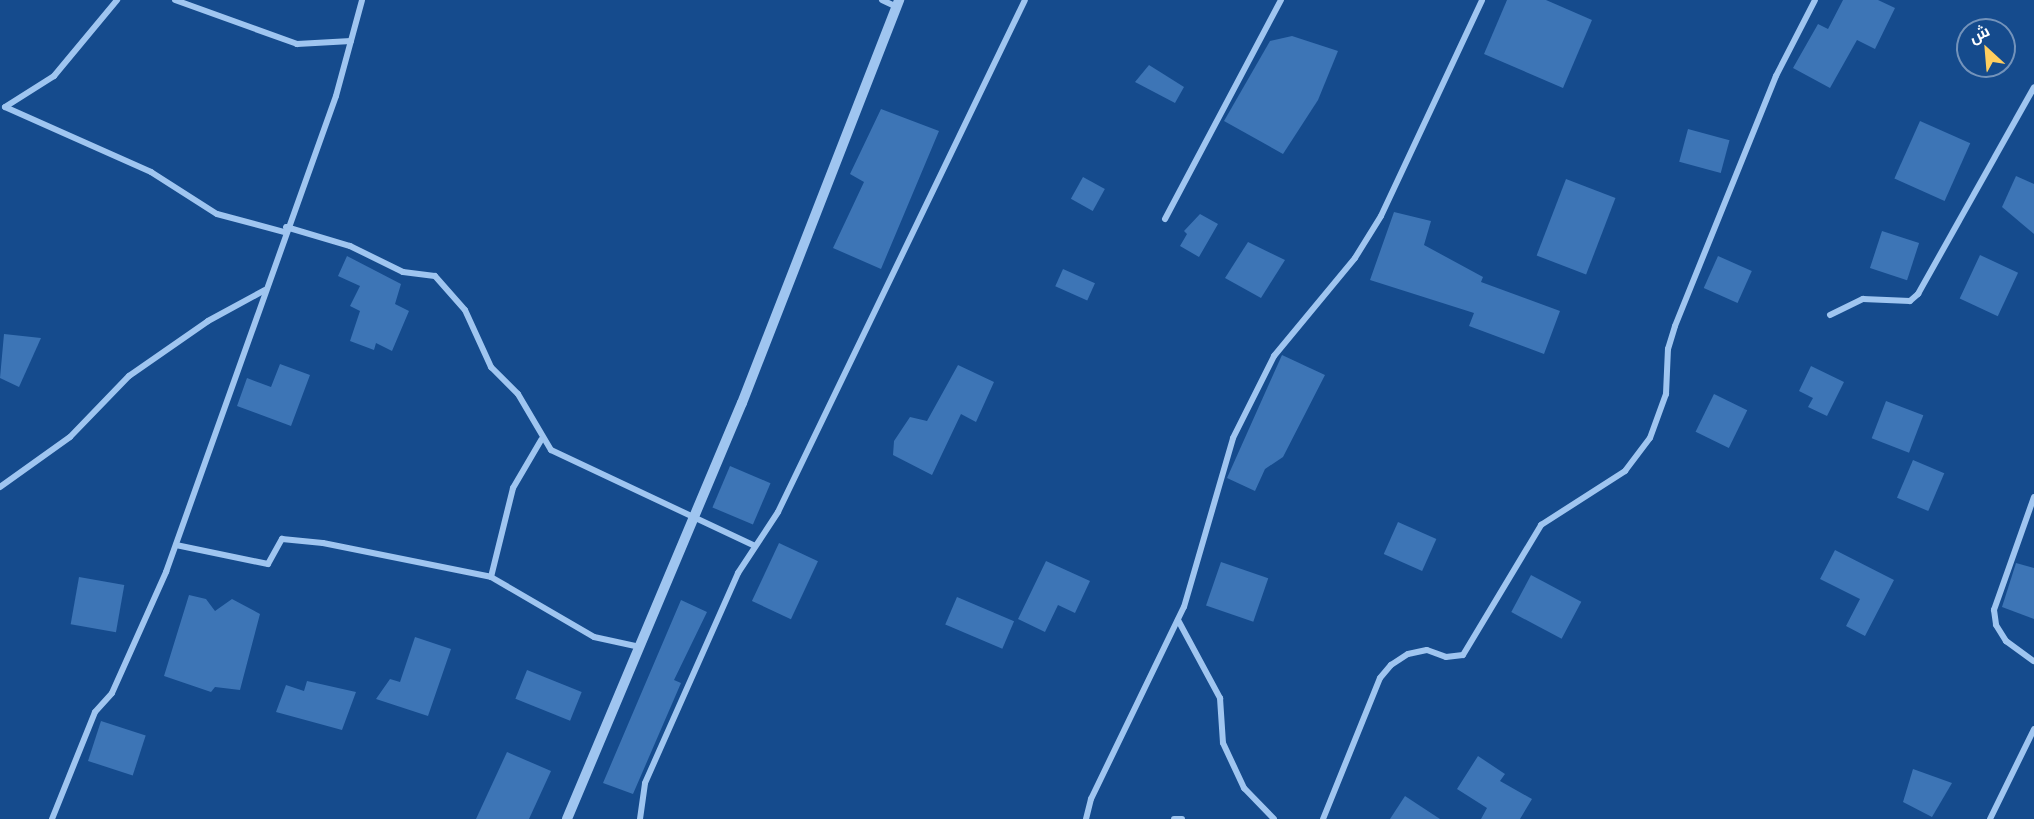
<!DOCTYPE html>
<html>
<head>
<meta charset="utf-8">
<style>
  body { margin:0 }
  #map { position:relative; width:2034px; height:819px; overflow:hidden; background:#154b8d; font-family:Mulish,Cairo,sans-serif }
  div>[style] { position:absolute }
  .building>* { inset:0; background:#3d75b6; transform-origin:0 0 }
  .minor>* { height:6px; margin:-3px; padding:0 3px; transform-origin:3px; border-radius:3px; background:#9fc5f0 }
  .tertiary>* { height:10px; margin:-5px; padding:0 5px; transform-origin:5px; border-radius:5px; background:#9fc5f0 }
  span { translate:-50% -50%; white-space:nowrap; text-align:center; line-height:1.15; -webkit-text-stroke:6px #154b8d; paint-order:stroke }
  .north { position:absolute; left:1956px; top:18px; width:60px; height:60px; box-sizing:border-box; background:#154b8d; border:2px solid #7393bb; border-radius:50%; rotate:334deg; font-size:16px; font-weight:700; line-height:24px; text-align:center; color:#fff }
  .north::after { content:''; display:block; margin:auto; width:21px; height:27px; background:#ffce5e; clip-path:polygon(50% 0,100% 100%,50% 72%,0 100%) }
</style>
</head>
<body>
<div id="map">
  <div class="building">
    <i style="clip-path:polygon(1507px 0,1546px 0,1592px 20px,1563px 88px,1484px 54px)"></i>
    <i style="clip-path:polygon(1843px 0,1878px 0,1895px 8px,1875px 49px,1857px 40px,1830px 88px,1793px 68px,1818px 24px,1828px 29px)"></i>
    <i style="clip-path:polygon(1292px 36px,1338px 51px,1318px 100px,1283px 154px,1224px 121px,1270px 41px)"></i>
    <i style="clip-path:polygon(1149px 65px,1184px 87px,1175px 103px,1135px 82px)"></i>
    <i style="clip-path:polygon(881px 109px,939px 131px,881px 269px,833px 248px,864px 182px,850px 174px)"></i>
    <i style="left:1920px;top:121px;width:55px;height:63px;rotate:24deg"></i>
    <i style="left:1688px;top:129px;width:43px;height:34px;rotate:15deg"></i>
    <i style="clip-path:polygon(2016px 176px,2034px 184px,2034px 234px,2002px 207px)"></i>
    <i style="left:1083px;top:177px;width:25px;height:25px;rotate:29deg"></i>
    <i style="left:1566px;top:179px;width:53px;height:82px;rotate:21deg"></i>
    <i style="clip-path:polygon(1394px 212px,1431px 221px,1424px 245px,1483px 277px,1481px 282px,1560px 311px,1544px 354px,1469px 326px,1474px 313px,1370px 280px)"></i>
    <i style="clip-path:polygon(1200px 214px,1218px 224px,1199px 257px,1180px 246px,1187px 234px,1184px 231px)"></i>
    <i style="left:1882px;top:231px;width:39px;height:39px;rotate:18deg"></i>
    <i style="clip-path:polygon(1248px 242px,1285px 260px,1261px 298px,1225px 278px)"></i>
    <i style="left:1980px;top:255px;width:42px;height:48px;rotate:25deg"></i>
    <i style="clip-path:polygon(347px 256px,401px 284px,395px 304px,409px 311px,392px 351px,376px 343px,374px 350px,350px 341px,360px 311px,350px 306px,360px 286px,338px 276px)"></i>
    <i style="left:1718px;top:256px;width:37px;height:35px;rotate:24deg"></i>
    <i style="left:1063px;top:269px;width:35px;height:19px;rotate:24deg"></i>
    <i style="clip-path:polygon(4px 334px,41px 338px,19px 387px,0 378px)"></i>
    <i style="clip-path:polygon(1282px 355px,1325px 375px,1283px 457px,1265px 469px,1255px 491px,1227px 478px)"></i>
    <i style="clip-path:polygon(280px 364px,310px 375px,291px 426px,237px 406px,247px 378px,271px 387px)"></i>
    <i style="clip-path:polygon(958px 365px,994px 382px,976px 422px,961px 414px,932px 475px,893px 455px,894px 441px,910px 417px,927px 421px)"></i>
    <i style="clip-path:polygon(1811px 366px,1844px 382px,1827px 416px,1808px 407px,1813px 398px,1799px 391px)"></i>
    <i style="left:1714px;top:394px;width:37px;height:42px;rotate:26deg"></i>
    <i style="left:1886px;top:401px;width:40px;height:40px;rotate:21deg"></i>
    <i style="left:1913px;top:460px;width:34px;height:41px;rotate:23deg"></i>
    <i style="left:730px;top:466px;width:44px;height:45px;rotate:23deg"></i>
    <i style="left:1398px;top:522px;width:42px;height:35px;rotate:24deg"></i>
    <i style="left:779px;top:543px;width:43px;height:64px;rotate:25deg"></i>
    <i style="clip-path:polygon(1835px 550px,1894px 580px,1865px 636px,1846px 626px,1860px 599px,1820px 579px)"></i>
    <i style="clip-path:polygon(1046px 561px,1090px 581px,1075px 613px,1058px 605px,1045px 632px,1018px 619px)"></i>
    <i style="left:1221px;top:562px;width:50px;height:46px;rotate:19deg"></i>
    <i style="clip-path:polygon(2016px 563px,2034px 568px,2034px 619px,2002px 607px)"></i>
    <i style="left:1531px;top:575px;width:57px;height:42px;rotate:28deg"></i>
    <i style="left:79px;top:577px;width:46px;height:48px;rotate:10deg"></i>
    <i style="clip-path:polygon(189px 595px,206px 599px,215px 611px,232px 599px,260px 614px,240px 690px,215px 687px,211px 692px,164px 676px)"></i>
    <i style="left:957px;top:597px;width:62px;height:30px;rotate:23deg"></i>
    <i style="clip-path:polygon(681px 600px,707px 612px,674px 680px,681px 683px,633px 794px,603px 783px)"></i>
    <i style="clip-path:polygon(415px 637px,451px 649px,428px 716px,376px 699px,390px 679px,400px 682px)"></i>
    <i style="left:527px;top:670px;width:59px;height:31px;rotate:22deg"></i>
    <i style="clip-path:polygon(307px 681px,356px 692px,342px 730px,276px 712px,286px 685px,304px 691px)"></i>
    <i style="left:101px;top:721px;width:47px;height:42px;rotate:18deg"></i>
    <i style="clip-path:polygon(507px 752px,551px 771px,529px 819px,476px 819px)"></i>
    <i style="clip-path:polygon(1478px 756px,1505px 774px,1500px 781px,1532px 799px,1520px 819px,1481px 819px,1487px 808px,1457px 789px)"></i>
    <i style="clip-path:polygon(1913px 769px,1952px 783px,1932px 817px,1903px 802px)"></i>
    <i style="clip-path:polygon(1405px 796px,1440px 819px,1390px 819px)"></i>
  </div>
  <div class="minor">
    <i style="left:175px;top:0;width:130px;rotate:19.8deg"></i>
    <i style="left:297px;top:44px;width:54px;rotate:-3.2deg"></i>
    <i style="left:882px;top:0;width:17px;rotate:25deg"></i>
    <i style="left:5px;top:107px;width:160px;rotate:24deg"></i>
    <i style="left:151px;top:172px;width:78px;rotate:32.5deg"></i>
    <i style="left:217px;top:214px;width:69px;rotate:15deg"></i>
    <i style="left:5px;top:107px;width:58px;rotate:-32.3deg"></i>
    <i style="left:54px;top:76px;width:99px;rotate:-50.3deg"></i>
    <i style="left:1165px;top:219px;width:248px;rotate:-62.1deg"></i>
    <i style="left:286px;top:227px;width:67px;rotate:16.5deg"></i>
    <i style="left:350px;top:246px;width:59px;rotate:26.1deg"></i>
    <i style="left:403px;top:272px;width:32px;rotate:7deg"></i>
    <i style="left:435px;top:276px;width:45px;rotate:48.6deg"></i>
    <i style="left:465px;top:310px;width:63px;rotate:65.5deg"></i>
    <i style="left:491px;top:367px;width:38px;rotate:45deg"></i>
    <i style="left:518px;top:394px;width:65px;rotate:59.5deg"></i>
    <i style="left:551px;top:450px;width:225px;rotate:25.2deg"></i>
    <i style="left:1830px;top:315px;width:37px;rotate:-26deg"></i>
    <i style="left:1863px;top:299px;width:47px;rotate:2.4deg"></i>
    <i style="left:1910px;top:301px;width:11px;rotate:-41deg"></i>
    <i style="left:1918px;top:294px;width:237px;rotate:-60.7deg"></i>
    <i style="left:0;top:487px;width:86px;rotate:-35.5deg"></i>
    <i style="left:70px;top:437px;width:85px;rotate:-46deg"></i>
    <i style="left:129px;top:376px;width:96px;rotate:-34.8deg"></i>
    <i style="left:208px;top:321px;width:65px;rotate:-28.5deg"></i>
    <i style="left:2034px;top:497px;width:120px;rotate:109.5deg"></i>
    <i style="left:1994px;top:610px;width:15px;rotate:82deg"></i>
    <i style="left:1996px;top:625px;width:19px;rotate:58deg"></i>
    <i style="left:2006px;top:641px;width:34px;rotate:36deg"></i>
    <i style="left:176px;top:545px;width:94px;rotate:11.7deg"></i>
    <i style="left:268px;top:564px;width:29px;rotate:-61deg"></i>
    <i style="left:282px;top:539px;width:41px;rotate:5.6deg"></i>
    <i style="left:323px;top:543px;width:171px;rotate:11.4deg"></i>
    <i style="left:491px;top:577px;width:119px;rotate:30.2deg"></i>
    <i style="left:594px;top:637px;width:47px;rotate:12.3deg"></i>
    <i style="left:491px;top:577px;width:92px;rotate:-76.1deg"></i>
    <i style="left:513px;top:488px;width:56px;rotate:-59.7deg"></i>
    <i style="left:1178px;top:620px;width:89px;rotate:61.7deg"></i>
    <i style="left:1220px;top:698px;width:45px;rotate:86.2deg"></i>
    <i style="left:1223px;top:743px;width:50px;rotate:65deg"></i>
    <i style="left:1244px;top:788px;width:43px;rotate:45.9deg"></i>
    <i style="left:52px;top:819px;width:115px;rotate:-68.1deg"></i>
    <i style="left:95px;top:712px;width:25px;rotate:-48deg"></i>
    <i style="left:112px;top:693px;width:133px;rotate:-65.9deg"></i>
    <i style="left:166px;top:572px;width:505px;rotate:-70.35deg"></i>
    <i style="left:336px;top:96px;width:99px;rotate:-74.8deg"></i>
    <i style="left:640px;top:819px;width:36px;rotate:-82deg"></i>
    <i style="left:645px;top:783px;width:230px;rotate:-66.1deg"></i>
    <i style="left:738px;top:573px;width:73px;rotate:-56.7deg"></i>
    <i style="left:778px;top:512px;width:568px;rotate:-64.25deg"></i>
    <i style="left:1086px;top:819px;width:21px;rotate:-76deg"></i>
    <i style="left:1091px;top:799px;width:213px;rotate:-64.2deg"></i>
    <i style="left:1184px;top:607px;width:176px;rotate:-73.8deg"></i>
    <i style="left:1233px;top:438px;width:92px;rotate:-63.4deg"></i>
    <i style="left:1274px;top:356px;width:127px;rotate:-50.4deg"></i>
    <i style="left:1355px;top:258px;width:49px;rotate:-58.2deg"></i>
    <i style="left:1381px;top:216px;width:238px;rotate:-64.9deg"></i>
    <i style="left:1174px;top:819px;width:8px"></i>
    <i style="left:1323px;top:819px;width:152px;rotate:-68deg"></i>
    <i style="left:1380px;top:678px;width:17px;rotate:-50deg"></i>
    <i style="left:1391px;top:665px;width:20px;rotate:-33deg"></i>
    <i style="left:1408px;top:654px;width:19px;rotate:-12deg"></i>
    <i style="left:1427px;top:650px;width:20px;rotate:20deg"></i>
    <i style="left:1446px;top:657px;width:17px;rotate:-7deg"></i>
    <i style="left:1463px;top:655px;width:152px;rotate:-59deg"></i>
    <i style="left:1541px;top:525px;width:100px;rotate:-32.7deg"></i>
    <i style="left:1625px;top:471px;width:41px;rotate:-52.9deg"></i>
    <i style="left:1650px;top:438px;width:47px;rotate:-70deg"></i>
    <i style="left:1666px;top:394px;width:45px;rotate:-87.5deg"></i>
    <i style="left:1668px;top:349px;width:24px;rotate:-73deg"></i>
    <i style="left:1675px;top:326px;width:270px;rotate:-68deg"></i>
    <i style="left:1776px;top:76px;width:85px;rotate:-62.8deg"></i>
    <i style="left:1990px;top:819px;width:100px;rotate:-63.9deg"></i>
  </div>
  <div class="tertiary">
    <i style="left:567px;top:819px;width:451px;rotate:-67.2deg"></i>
    <i style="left:742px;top:403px;width:433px;rotate:-68.7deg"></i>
  </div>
  <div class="north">ش</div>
</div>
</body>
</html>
